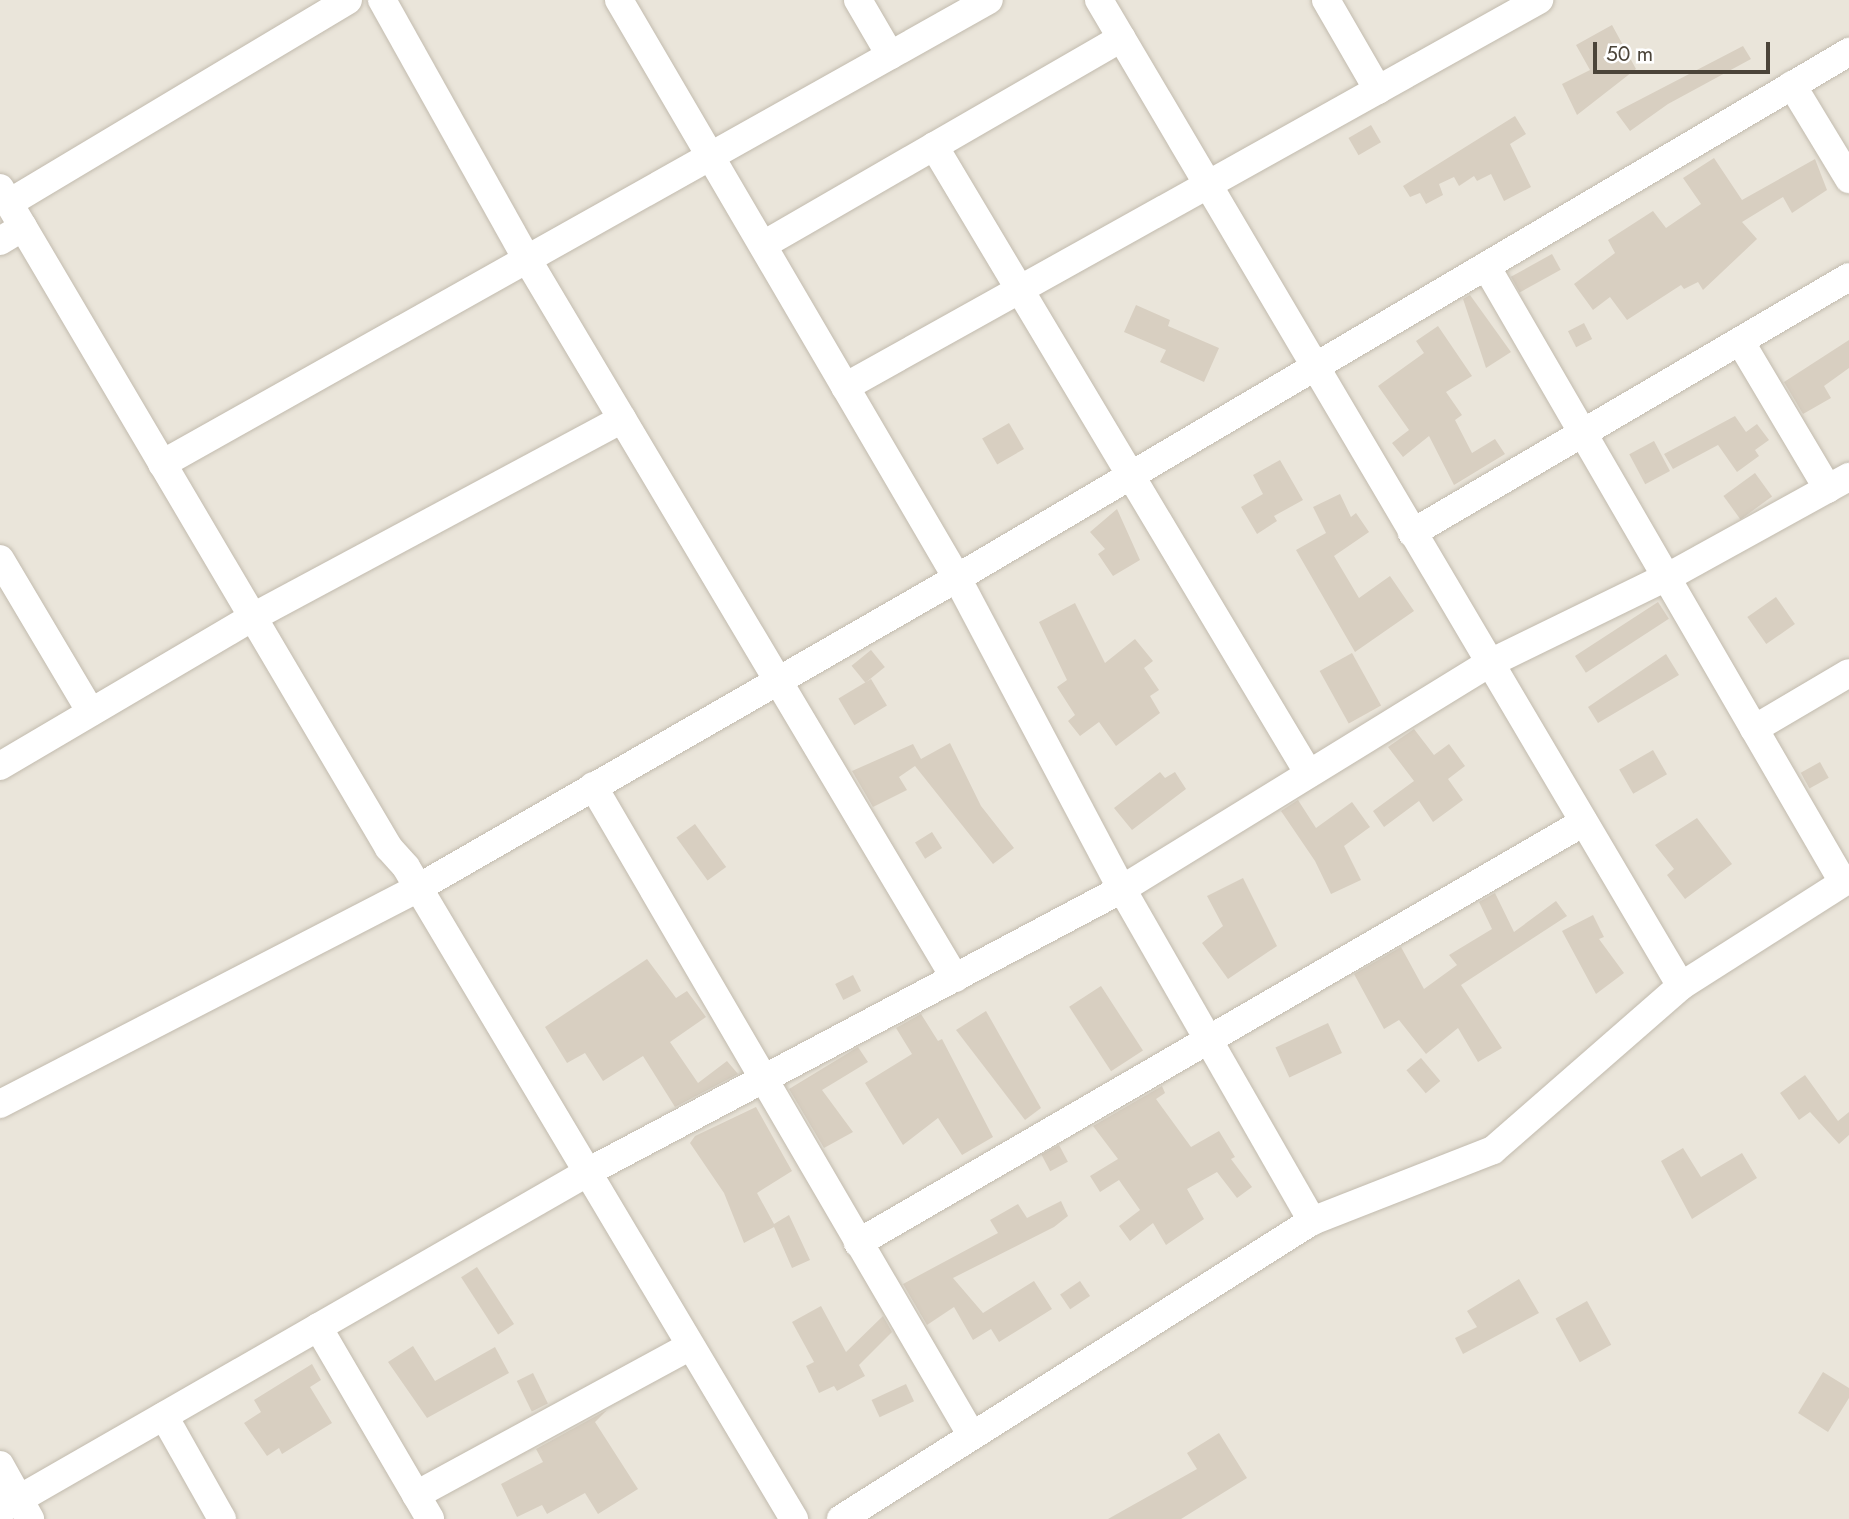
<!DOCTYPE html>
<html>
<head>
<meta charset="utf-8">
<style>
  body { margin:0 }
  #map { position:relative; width:1849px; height:1519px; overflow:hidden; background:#f6f3ec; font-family:Jost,sans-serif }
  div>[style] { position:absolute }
  .residential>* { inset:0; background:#eae5da; transform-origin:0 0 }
  .building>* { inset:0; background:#d8cfc1; transform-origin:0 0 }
  .roads { filter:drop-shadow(0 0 2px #c2bbae) drop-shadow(0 0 2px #c2bbae) }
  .street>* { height:28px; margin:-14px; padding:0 14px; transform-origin:14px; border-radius:14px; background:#fff }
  span { translate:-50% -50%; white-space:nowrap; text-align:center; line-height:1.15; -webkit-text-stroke:6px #fff; paint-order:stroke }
  .scale { position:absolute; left:1593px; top:42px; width:177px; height:32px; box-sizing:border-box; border:4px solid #4b4439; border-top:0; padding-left:9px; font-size:21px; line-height:24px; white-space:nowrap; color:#4b4439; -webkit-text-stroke:5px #fff; paint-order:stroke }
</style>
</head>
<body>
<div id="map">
  <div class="residential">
    <i style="left:0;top:0;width:1849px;height:1519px"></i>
  </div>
  <div class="building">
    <i style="clip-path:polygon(1612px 25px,1636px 69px,1577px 115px,1562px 84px,1590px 70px,1576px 45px)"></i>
    <i style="clip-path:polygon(1743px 46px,1751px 59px,1668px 104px,1630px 131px,1616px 112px)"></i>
    <i style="clip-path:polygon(1515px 116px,1526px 134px,1510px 144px,1531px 187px,1504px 201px,1491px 174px,1477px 181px,1474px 176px,1459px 186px,1454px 177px,1439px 184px,1443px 195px,1426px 204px,1420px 193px,1410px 197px,1403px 186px)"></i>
    <i style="left:1371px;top:125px;width:20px;height:26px;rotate:60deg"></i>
    <i style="clip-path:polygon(1714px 158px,1742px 200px,1815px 159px,1827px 190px,1792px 213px,1783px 197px,1742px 222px,1757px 239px,1703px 290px,1698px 282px,1684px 289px,1681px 285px,1627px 320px,1610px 297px,1593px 310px,1574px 284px,1615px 253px,1608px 240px,1653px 211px,1666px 228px,1701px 204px,1683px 178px)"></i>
    <i style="left:1552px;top:254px;width:18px;height:47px;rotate:61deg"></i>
    <i style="clip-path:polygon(1470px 295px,1511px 352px,1486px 368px,1463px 299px)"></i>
    <i style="clip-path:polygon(1136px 305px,1170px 320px,1168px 326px,1219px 348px,1204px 382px,1160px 362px,1166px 350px,1124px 332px)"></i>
    <i style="left:1584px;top:323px;width:18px;height:18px;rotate:63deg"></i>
    <i style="clip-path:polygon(1438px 326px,1472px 376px,1446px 392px,1462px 415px,1455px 420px,1472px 453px,1495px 439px,1505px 454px,1454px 485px,1429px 436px,1403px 457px,1392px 443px,1409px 430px,1378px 386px,1424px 353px,1416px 341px)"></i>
    <i style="clip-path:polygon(1849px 340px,1849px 368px,1824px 386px,1831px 398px,1803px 414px,1784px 382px)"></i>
    <i style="clip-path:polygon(1735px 416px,1746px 432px,1757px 424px,1769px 440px,1755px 450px,1759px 456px,1737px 472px,1718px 445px,1673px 469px,1664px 454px)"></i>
    <i style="left:1009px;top:423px;width:30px;height:31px;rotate:60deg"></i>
    <i style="left:1654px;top:441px;width:34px;height:28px;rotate:62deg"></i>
    <i style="clip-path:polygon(1280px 460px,1303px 500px,1274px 516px,1277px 521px,1257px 534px,1241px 507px,1263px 494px,1253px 475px)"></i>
    <i style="left:1755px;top:473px;width:29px;height:39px;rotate:54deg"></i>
    <i style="clip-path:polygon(1340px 494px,1351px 517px,1356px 513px,1369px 532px,1334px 556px,1359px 598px,1390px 576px,1414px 611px,1355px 652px,1296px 550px,1326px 533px,1313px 507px)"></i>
    <i style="clip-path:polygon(1117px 509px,1140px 560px,1113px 576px,1098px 554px,1105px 549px,1090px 532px)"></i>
    <i style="left:1776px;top:597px;width:33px;height:35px;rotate:55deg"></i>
    <i style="left:1658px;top:602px;width:20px;height:99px;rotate:57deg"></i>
    <i style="clip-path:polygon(1075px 603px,1105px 663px,1135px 639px,1153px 661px,1144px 668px,1159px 690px,1150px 696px,1160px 713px,1116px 746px,1099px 722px,1080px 736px,1068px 721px,1075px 715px,1057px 687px,1067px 680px,1039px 622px)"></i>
    <i style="left:871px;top:650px;width:22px;height:25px;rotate:51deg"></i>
    <i style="left:1352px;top:653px;width:60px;height:37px;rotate:61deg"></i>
    <i style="clip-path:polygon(1666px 654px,1679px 675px,1598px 723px,1588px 707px)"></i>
    <i style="left:871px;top:679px;width:31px;height:38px;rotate:59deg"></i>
    <i style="clip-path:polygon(1414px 729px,1434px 755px,1449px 744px,1465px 766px,1448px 779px,1463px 800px,1433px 822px,1419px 801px,1384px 827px,1373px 811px,1414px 781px,1388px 747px)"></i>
    <i style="clip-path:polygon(950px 743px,981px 806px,1014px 848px,993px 864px,915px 766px,899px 777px,907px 790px,873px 807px,852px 771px,913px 744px,921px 759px)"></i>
    <i style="left:1653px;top:750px;width:28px;height:39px;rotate:60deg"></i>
    <i style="left:1820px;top:762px;width:18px;height:22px;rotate:61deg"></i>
    <i style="clip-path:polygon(1160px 772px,1165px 778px,1175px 772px,1186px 789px,1132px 830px,1114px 808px)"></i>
    <i style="clip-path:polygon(1298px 800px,1316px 828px,1352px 802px,1370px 827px,1344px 846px,1361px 880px,1331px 894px,1315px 861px,1281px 811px)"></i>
    <i style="clip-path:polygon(1697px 818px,1732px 864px,1685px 899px,1667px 875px,1674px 869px,1655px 845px)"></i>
    <i style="left:695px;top:824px;width:53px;height:23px;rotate:54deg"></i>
    <i style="left:932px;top:832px;width:19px;height:20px;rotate:58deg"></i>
    <i style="clip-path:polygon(1243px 878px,1277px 946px,1228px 979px,1202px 943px,1223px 926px,1207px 896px)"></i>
    <i style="clip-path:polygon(1495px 893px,1514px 932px,1556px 901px,1567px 916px,1461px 985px,1502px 1048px,1478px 1062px,1458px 1028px,1426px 1054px,1399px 1020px,1384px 1029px,1354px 974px,1401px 947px,1424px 989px,1457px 965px,1449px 955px,1492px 929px,1479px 902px)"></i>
    <i style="clip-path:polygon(1593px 915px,1604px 937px,1599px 939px,1624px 973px,1596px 994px,1562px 931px)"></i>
    <i style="clip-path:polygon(647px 959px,676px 998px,687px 991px,706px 1017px,670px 1042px,698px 1083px,727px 1061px,738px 1074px,675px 1107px,643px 1056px,603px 1081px,585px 1053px,567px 1063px,545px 1027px)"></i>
    <i style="left:853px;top:975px;width:18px;height:20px;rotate:63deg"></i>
    <i style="left:1101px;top:986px;width:77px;height:38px;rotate:57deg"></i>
    <i style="clip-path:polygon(986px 1011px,1041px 1108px,1025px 1120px,956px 1030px)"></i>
    <i style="clip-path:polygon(921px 1014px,938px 1041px,942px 1039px,993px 1137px,962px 1155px,938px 1118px,903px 1145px,865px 1083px,912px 1054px,896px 1028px)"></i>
    <i style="left:1328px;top:1023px;width:33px;height:58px;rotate:65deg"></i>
    <i style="clip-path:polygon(858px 1047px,868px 1062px,822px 1090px,853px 1132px,824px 1148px,789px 1089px)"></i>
    <i style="left:1421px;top:1058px;width:30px;height:19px;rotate:50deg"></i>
    <i style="clip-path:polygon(1805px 1075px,1838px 1121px,1849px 1112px,1849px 1135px,1839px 1144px,1810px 1112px,1799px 1120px,1780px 1093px)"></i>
    <i style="clip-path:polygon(1162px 1086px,1165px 1093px,1156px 1099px,1191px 1147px,1219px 1131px,1235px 1157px,1231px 1159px,1252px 1187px,1237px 1198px,1217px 1172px,1187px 1189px,1204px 1219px,1166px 1245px,1153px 1223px,1130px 1241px,1119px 1226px,1140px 1210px,1119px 1180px,1100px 1192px,1090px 1176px,1118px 1159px,1093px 1126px)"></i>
    <i style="clip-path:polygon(756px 1107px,792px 1171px,757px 1193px,774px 1224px,789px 1215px,810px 1260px,792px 1268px,774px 1227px,744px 1243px,724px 1193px,690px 1143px,695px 1136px)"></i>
    <i style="left:1059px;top:1145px;width:19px;height:20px;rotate:62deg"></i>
    <i style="clip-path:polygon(1683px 1148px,1701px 1177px,1742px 1153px,1757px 1178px,1692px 1219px,1661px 1161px)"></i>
    <i style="clip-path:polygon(1061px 1201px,1068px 1216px,1054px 1227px,953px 1278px,983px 1313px,1034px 1281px,1052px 1309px,999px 1342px,991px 1329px,973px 1340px,954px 1307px,927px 1325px,903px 1284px,998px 1233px,990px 1220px,1018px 1204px,1027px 1218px)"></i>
    <i style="left:477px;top:1267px;width:68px;height:19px;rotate:57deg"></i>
    <i style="clip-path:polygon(1519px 1279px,1539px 1313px,1463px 1354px,1455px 1338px,1477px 1327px,1467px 1311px)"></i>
    <i style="left:1080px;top:1281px;width:18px;height:24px;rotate:56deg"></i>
    <i style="left:1587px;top:1301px;width:50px;height:36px;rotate:61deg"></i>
    <i style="clip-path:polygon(821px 1306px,846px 1352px,883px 1316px,892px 1332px,859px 1365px,865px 1376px,837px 1391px,834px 1386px,819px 1393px,806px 1366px,814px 1362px,792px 1322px)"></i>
    <i style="clip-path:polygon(413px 1346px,435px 1381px,495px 1347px,509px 1373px,427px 1418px,388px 1362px)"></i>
    <i style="clip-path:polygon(312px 1364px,321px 1380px,310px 1387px,332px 1423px,282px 1454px,279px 1448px,267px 1456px,244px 1423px,261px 1412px,254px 1400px)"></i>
    <i style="clip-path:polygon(1823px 1372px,1849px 1388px,1849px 1398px,1828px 1432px,1798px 1413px)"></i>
    <i style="left:533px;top:1373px;width:34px;height:18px;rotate:64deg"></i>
    <i style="left:906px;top:1384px;width:19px;height:38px;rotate:65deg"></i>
    <i style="clip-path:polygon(607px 1410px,595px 1422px,638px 1489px,598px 1514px,585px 1493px,547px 1514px,542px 1505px,517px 1517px,501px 1484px,543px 1462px,536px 1449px)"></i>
    <i style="clip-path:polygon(1219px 1433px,1247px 1478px,1181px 1519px,1108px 1519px,1197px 1469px,1187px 1453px)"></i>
  </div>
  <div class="roads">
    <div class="street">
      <i style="left:382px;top:0;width:297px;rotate:60.8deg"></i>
      <i style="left:527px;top:259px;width:837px;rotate:59.24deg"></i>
      <i style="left:619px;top:0;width:670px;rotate:59.68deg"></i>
      <i style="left:957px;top:578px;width:352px;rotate:62.1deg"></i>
      <i style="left:1122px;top:889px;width:383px;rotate:60.2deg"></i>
      <i style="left:858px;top:0;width:64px;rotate:59.8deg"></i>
      <i style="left:1099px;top:0;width:1145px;rotate:59.45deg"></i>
      <i style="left:1326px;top:0;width:104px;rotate:60deg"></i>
      <i style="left:1792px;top:85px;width:110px;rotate:58.8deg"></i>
      <i style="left:934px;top:146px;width:731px;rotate:59.16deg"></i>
      <i style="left:0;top:188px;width:766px;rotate:59.49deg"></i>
      <i style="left:389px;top:848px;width:25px;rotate:48deg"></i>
      <i style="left:406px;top:867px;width:759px;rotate:59.24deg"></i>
      <i style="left:9px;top:203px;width:395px;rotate:-30.9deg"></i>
      <i style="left:0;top:241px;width:27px;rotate:-31deg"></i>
      <i style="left:763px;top:245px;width:414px;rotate:-30deg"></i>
      <i style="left:1486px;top:266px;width:712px;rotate:59.91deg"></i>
      <i style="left:1740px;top:341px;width:172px;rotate:59.3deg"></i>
      <i style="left:845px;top:387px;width:795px;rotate:-29.15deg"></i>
      <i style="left:162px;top:464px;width:948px;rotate:-29.3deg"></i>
      <i style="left:1412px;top:533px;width:506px;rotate:-30.36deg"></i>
      <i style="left:0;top:559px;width:178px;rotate:59.3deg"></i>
      <i style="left:1754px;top:729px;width:110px;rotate:-30.5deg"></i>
      <i style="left:0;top:766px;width:294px;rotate:-30.5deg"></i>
      <i style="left:253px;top:617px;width:419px;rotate:-28.2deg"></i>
      <i style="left:593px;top:786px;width:752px;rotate:59.75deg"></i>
      <i style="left:0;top:1104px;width:471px;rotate:-27.3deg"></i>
      <i style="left:418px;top:888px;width:622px;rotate:-29.9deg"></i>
      <i style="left:957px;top:578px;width:1036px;rotate:-30.53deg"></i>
      <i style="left:858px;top:1243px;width:839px;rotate:-30.11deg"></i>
      <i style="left:318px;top:1327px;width:222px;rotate:59.7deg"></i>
      <i style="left:164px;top:1416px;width:118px;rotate:60.6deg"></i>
      <i style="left:0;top:1465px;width:62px;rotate:60.9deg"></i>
      <i style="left:416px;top:1495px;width:312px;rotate:-28.5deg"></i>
      <i style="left:0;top:1510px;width:689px;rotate:-29.88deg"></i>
      <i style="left:597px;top:1167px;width:594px;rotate:-27.9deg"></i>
      <i style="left:1122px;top:889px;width:425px;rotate:-31.6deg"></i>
      <i style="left:1484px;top:666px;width:212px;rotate:-26deg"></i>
      <i style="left:1675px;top:573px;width:199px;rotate:-28.9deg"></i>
      <i style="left:841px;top:1519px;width:557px;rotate:-32.32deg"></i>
      <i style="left:1312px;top:1221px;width:194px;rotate:-21.4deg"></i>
      <i style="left:1493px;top:1150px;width:249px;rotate:-41.1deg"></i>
      <i style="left:1681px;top:986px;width:199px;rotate:-32.5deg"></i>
    </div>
  </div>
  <div class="scale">50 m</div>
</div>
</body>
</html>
